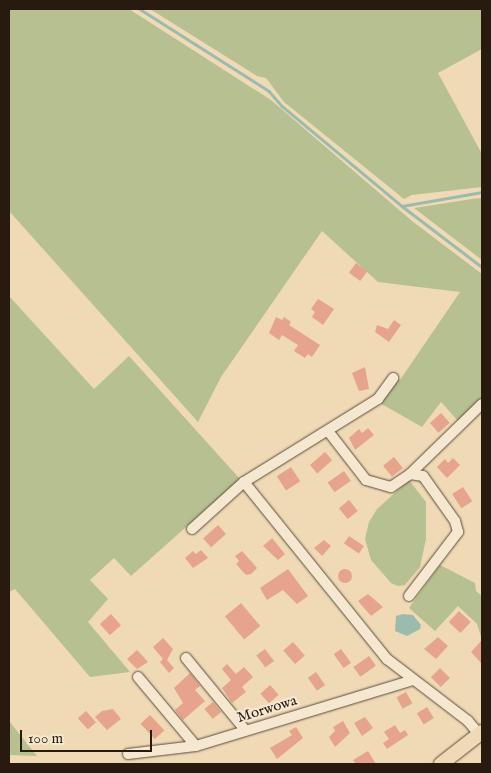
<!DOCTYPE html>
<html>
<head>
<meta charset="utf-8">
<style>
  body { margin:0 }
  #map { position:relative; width:491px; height:773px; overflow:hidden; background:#f0dab6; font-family:"IM FELL English",serif }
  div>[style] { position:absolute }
  .green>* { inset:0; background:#b7c090 }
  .water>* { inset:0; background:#9abbae }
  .stream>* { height:2.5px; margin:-1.25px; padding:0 1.25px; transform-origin:1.25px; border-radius:1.25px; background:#9abbae }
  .building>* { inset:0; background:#e5a48b; transform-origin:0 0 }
  .round { border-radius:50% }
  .roads { filter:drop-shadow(0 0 1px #5b4a3a) drop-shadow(0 0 1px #5b4a3a) }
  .minor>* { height:10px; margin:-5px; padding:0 5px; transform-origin:5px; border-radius:5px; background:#f5e7d0 }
  .major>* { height:14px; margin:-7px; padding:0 7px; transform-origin:7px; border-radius:7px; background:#f0dab6 }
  span { translate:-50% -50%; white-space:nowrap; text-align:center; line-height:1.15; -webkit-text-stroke:4.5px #f5e7d0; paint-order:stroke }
  .street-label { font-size:15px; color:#291a10 }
  .frame { position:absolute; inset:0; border:10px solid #291a10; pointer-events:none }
  .scale { position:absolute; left:20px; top:730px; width:132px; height:22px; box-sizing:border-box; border:2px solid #291a10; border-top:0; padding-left:6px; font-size:15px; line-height:18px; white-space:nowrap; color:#291a10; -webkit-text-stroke:4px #f5e7d0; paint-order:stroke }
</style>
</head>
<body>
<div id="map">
  <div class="green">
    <i style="clip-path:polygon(9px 9px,129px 9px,271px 100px,412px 221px,482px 274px,482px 398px,459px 422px,441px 402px,422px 427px,378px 402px,397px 378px,400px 380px,460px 292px,378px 282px,322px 231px,221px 377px,198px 422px,9px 211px)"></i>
    <i style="clip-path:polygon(150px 9px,482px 9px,482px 49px,438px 73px,482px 154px,482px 187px,412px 195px,404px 199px,284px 102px,266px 78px,257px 76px)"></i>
    <i style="clip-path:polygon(482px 198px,482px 260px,414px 208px,472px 199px)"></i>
    <i style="clip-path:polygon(9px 296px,94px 389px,129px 356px,240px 479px,131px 576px,114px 558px,90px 580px,108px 599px,88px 622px,130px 672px,90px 677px,15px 589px,9px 592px)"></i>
    <i style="clip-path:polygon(409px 480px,426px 502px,426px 539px,420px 567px,405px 585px,398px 586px,391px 583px,371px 560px,365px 539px,369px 522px,377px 509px)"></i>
    <i style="clip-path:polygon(440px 565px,475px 583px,476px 591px,482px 596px,482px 640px,477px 624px,458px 606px,435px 631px,409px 608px)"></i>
    <i style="clip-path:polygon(9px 721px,37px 756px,9px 755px)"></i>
  </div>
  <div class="water">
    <i style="clip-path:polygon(403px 614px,413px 615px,421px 625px,420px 629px,407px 636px,395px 631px,396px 616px)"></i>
  </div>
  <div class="stream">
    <i style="left:140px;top:9px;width:153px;rotate:32.4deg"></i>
    <i style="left:269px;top:91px;width:20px;rotate:49deg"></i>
    <i style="left:282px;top:106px;width:156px;rotate:39.8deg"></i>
    <i style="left:402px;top:206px;width:101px;rotate:37.3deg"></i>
    <i style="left:402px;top:206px;width:81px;rotate:-9.9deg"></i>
  </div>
  <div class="building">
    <i style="left:356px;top:263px;width:14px;height:12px;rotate:36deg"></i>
    <i style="clip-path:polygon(318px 299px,334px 309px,323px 325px,312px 317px,315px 312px,311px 309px)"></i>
    <i style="clip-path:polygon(276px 317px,282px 320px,284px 317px,291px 322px,289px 325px,320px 345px,312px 357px,308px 354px,305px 358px,294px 351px,298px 345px,282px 335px,279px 340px,269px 333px)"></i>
    <i style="clip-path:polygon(394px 320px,401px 325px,389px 342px,375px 332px,377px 325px,388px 329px)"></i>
    <i style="clip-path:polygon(365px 367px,369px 389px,359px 391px,352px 373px)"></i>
    <i style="left:441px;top:413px;width:13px;height:15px;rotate:48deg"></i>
    <i style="clip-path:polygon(368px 428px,374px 435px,355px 450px,349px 438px,359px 429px,362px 433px)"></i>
    <i style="left:325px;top:452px;width:11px;height:20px;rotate:49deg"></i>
    <i style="left:394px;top:457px;width:14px;height:14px;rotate:51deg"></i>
    <i style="clip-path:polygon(453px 458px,460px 465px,447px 478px,437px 467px,445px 459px,448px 463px)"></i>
    <i style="left:291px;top:467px;width:17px;height:17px;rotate:57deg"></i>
    <i style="left:344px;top:471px;width:12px;height:20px;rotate:55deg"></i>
    <i style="left:463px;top:487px;width:17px;height:13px;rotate:57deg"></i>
    <i style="left:349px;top:500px;width:14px;height:13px;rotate:51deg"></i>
    <i style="left:218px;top:525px;width:12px;height:20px;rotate:48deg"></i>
    <i style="left:349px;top:536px;width:18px;height:9px;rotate:34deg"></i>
    <i style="clip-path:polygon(272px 538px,285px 554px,278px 560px,263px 546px)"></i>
    <i style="clip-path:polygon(324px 540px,331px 546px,322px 556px,314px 548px)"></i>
    <i style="clip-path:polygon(201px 550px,208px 558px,193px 568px,185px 558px,193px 551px,196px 554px)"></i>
    <i style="clip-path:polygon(242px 551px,257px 568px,251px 574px,246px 575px,236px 564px,239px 561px,235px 556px)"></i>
    <i class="round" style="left:338px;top:569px;width:14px;height:14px"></i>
    <i style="clip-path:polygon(288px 569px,308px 596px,297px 604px,283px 590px,267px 600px,260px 588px)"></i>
    <i style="clip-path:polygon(368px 594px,383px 607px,371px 616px,358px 601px)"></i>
    <i style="left:241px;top:603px;width:30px;height:21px;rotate:50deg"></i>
    <i style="left:459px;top:611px;width:16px;height:15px;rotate:43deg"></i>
    <i style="left:111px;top:614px;width:15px;height:15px;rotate:48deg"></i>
    <i style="clip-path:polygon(438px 637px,448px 646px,436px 659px,424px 649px)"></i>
    <i style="clip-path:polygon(163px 638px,173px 649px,167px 660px,174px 668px,169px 673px,160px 662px,163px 659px,153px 647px)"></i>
    <i style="clip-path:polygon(482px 640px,482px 664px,471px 652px)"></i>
    <i style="left:293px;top:642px;width:18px;height:13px;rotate:49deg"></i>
    <i style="left:265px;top:649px;width:15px;height:11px;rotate:53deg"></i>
    <i style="left:341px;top:649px;width:17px;height:9px;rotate:54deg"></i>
    <i style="clip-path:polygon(137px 650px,148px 662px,137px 669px,127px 659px)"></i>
    <i style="left:369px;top:656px;width:12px;height:19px;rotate:55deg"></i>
    <i style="clip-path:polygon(227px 664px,236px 674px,244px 667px,253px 677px,242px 687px,246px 692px,232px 703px,222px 688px,231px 680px,222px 669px)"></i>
    <i style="left:440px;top:668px;width:14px;height:13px;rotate:45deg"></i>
    <i style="left:316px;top:672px;width:16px;height:10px;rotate:55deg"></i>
    <i style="clip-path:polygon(190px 673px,200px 686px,195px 690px,205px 701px,183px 720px,175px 710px,183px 703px,174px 688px)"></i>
    <i style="left:270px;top:685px;width:13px;height:13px;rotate:48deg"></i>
    <i style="left:406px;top:692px;width:13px;height:11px;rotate:61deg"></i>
    <i style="left:213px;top:702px;width:13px;height:11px;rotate:51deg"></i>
    <i style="left:427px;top:707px;width:13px;height:12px;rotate:58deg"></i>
    <i style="clip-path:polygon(113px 709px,121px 719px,107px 730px,95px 717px,102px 711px)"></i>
    <i style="left:86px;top:711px;width:15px;height:11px;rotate:48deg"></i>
    <i style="left:150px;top:715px;width:21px;height:13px;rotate:47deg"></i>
    <i style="clip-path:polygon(365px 717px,373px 728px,362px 736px,354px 723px)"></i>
    <i style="clip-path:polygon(343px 721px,350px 733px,335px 747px,329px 737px,335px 731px,333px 727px)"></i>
    <i style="clip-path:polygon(395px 725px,400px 733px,405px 730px,408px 735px,387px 749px,383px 743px,389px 739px,384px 732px)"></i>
    <i style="clip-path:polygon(296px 727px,303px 738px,277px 759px,270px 748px,292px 735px,289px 731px)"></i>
    <i style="clip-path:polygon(368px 751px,376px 764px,356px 764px,353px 760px)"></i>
  </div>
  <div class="roads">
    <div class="minor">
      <i style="left:328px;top:431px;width:62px;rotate:52.2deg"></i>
      <i style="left:366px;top:480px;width:26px;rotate:16deg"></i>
      <i style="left:391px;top:487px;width:23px;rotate:-34deg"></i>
      <i style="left:410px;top:474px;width:100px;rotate:-44.2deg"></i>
      <i style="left:244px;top:482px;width:228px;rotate:51.1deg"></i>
      <i style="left:387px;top:659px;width:102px;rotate:37.4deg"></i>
      <i style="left:468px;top:721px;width:17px;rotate:50deg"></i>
      <i style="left:192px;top:529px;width:70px;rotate:-42.1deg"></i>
      <i style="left:244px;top:482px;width:158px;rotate:-31.8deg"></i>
      <i style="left:378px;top:399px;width:26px;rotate:-54deg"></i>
      <i style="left:409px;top:596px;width:81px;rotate:-52.6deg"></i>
      <i style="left:458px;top:532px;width:11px;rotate:-105deg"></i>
      <i style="left:455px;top:521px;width:55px;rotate:-125.4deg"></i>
      <i style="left:423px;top:476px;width:13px;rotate:-171deg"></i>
      <i style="left:186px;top:658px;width:94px;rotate:50.6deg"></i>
      <i style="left:138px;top:677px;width:90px;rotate:50deg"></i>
      <i style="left:128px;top:754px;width:68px;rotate:-6.7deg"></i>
      <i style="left:196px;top:746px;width:227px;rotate:-16.9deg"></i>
    </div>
    <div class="major">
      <i style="left:441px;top:764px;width:52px;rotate:-38deg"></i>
    </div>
  </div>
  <div class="street-label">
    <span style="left:267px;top:709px;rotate:-17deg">Morwowa</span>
  </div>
  <div class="frame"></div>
  <div class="scale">100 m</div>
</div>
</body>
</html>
